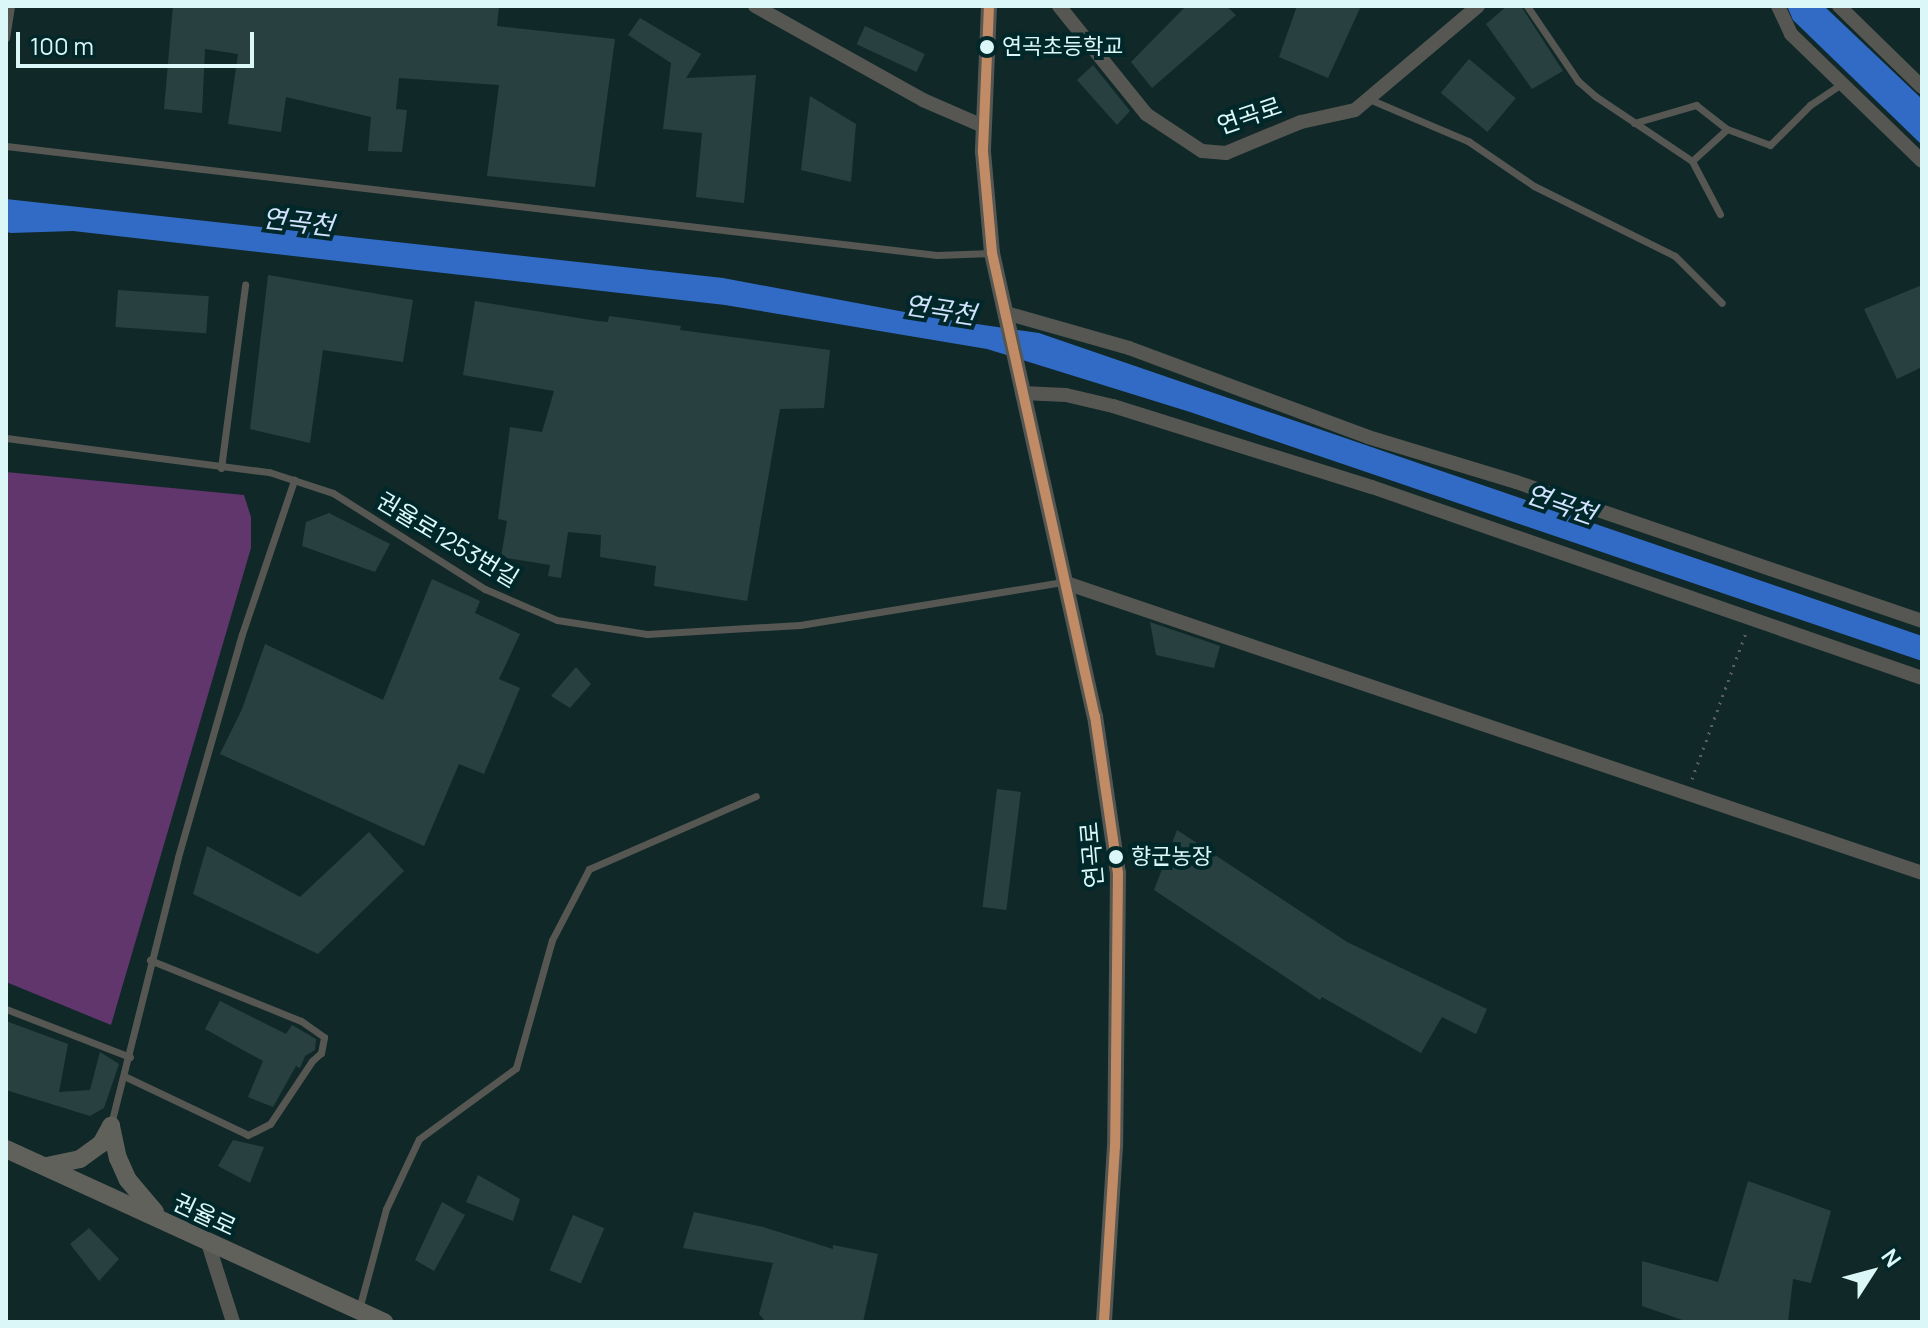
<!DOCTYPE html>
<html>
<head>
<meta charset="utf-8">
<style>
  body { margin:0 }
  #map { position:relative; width:1928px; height:1328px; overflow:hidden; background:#102828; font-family:Manrope,"Noto Sans KR",sans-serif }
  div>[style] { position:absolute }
  .green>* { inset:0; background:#60366d }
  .water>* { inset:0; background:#326bc5 }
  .building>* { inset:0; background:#284140; transform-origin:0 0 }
  .path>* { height:3px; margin-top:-1.5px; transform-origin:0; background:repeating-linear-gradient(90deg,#5b615e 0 2px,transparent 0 8px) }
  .service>* { height:7px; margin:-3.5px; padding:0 3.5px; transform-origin:3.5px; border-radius:3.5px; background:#565752 }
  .minor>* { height:14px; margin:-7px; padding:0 7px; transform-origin:7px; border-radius:7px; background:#565752 }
  .tertiary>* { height:16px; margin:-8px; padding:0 8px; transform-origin:8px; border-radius:8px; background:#565752 }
  .secondary>* { height:18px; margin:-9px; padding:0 9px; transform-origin:9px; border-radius:9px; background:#61615b }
  .bus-1>* { height:10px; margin:-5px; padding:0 5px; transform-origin:5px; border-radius:5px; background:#c18c65 }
  .dots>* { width:22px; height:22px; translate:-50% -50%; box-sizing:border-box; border:4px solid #002729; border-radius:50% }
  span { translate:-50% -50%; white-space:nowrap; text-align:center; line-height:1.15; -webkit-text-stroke:8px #002729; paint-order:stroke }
  .bus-label { font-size:22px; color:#dcf7f8 }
  .left { translate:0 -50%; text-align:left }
  .street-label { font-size:24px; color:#dcf7f8 }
  .water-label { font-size:26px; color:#d3e3fd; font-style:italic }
  .frame { position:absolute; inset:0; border:8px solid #dcf7f8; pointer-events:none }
  .north { position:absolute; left:1832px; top:1232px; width:80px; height:80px; -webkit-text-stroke:6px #002729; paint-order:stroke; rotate:54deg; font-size:22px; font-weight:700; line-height:32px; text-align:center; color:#dcf7f8 }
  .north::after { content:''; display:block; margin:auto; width:28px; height:36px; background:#dcf7f8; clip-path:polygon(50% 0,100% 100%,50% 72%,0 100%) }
  .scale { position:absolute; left:16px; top:32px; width:238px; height:36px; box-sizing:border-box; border:4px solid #dcf7f8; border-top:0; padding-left:10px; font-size:24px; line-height:28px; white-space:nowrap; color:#dcf7f8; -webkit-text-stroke:6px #002729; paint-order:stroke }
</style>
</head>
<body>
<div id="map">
  <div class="green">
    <i style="clip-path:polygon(6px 472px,244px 495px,251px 517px,251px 548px,111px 1025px,6px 982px)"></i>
  </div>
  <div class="water">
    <i style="clip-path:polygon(1787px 6px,1824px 6px,1922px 99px,1922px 145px,1793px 20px)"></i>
    <i style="clip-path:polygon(6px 199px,723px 278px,942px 319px,1039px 333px,1922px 636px,1922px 661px,1190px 412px,987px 349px,725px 305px,73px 231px,11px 233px,6px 232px)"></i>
  </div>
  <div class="building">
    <i style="clip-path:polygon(173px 6px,499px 6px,497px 26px,615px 39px,595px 187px,487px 176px,499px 85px,399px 78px,396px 109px,407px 110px,402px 152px,368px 151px,371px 117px,286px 97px,281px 132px,228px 124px,238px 54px,205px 49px,202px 113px,164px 109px)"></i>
    <i style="clip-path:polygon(1186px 6px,1226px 6px,1236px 15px,1152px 88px,1131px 62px)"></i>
    <i style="clip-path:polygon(1297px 6px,1361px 6px,1328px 78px,1279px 57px)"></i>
    <i style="clip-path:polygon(1507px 6px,1521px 6px,1563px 71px,1532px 89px,1486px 24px)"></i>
    <i style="clip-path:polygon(640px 18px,701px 54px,686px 78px,756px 75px,744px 203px,696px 197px,702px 133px,663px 129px,671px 63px,628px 35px)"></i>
    <i style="left:865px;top:26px;width:66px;height:20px;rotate:25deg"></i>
    <i style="left:1469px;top:59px;width:61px;height:44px;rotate:40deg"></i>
    <i style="clip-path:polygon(1093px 65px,1130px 111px,1117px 125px,1077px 80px)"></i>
    <i style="clip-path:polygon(810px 96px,856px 124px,851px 182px,801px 170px)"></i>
    <i style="clip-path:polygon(268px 275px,413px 300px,403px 362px,323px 350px,310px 443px,250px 429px)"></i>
    <i style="clip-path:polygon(1922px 285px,1922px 367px,1897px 379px,1864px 309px)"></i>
    <i style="left:118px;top:290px;width:91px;height:37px;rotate:4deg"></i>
    <i style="clip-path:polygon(475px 301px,597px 321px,608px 322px,609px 316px,681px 326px,680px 330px,830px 350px,824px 408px,780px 409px,747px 601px,654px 586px,656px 566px,600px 557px,601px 535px,568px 532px,561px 578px,548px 576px,550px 565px,501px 557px,507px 521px,498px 519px,510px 427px,542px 432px,554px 391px,463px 375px)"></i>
    <i style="clip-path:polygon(329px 513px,390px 544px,375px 572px,302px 546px,306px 522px)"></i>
    <i style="clip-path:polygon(432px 579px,480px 601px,475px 613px,520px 634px,499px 679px,520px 688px,484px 774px,459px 764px,424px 846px,220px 754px,242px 709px,265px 644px,383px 700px)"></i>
    <i style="clip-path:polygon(1150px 622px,1220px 646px,1214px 668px,1156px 655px)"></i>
    <i style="clip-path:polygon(576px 667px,591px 684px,570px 708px,551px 696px)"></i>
    <i style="left:997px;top:789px;width:24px;height:119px;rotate:7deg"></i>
    <i style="clip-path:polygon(1177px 830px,1347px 942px,1487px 1009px,1476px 1034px,1442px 1017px,1421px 1053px,1322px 997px,1320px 1000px,1154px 890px)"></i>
    <i style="clip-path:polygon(369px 832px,404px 871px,318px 954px,193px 894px,207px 846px,300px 897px)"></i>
    <i style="clip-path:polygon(220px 1001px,286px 1034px,292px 1025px,316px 1039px,315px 1050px,305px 1056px,300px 1068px,296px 1066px,273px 1107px,248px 1097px,263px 1061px,205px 1029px)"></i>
    <i style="clip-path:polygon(6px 1021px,68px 1044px,59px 1092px,90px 1090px,100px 1052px,119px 1064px,104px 1108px,90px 1116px,6px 1090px)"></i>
    <i style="clip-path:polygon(233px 1140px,264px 1147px,250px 1183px,218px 1166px)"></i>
    <i style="clip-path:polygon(478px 1175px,520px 1199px,513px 1221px,466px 1202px)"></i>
    <i style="clip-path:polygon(1748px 1181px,1831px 1211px,1811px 1283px,1793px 1279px,1788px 1322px,1688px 1322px,1642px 1306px,1642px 1261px,1718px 1282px)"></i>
    <i style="clip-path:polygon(442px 1202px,465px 1215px,434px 1271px,415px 1260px)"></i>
    <i style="clip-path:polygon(694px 1212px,763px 1227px,833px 1249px,833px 1245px,878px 1254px,863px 1322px,766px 1322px,759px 1314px,773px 1263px,683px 1248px)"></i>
    <i style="left:573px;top:1215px;width:34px;height:60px;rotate:23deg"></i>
    <i style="clip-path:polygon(89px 1228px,119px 1259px,99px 1281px,70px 1244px)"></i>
  </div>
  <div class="path">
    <i style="left:1692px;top:779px;width:157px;rotate:-69.8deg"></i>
  </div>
  <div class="service">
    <i style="left:1527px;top:6px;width:91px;rotate:55.8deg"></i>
    <i style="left:1578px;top:81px;width:23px;rotate:41deg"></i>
    <i style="left:1595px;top:96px;width:117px;rotate:33.8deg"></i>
    <i style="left:1692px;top:161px;width:60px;rotate:62.2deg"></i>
    <i style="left:6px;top:38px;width:32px;rotate:-81deg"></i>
    <i style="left:1369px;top:99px;width:108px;rotate:23deg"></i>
    <i style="left:1468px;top:141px;width:80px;rotate:34.3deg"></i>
    <i style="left:1534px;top:186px;width:157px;rotate:26.4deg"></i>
    <i style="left:1675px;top:256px;width:66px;rotate:45deg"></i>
    <i style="left:1634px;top:123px;width:65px;rotate:-16.2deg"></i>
    <i style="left:1696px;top:105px;width:39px;rotate:38deg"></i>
    <i style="left:1727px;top:129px;width:46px;rotate:20.4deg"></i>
    <i style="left:1770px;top:145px;width:57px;rotate:-45deg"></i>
    <i style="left:1810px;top:105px;width:37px;rotate:-34deg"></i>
    <i style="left:6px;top:146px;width:937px;rotate:6.68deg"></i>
    <i style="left:937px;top:255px;width:55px;rotate:-2.1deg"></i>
    <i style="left:1692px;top:161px;width:47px;rotate:-42.4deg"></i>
    <i style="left:6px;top:438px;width:265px;rotate:7.4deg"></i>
    <i style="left:269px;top:472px;width:67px;rotate:18.2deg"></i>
    <i style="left:333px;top:493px;width:180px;rotate:32.3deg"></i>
    <i style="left:485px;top:589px;width:78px;rotate:23.3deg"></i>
    <i style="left:557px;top:620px;width:91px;rotate:8.8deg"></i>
    <i style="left:647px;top:634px;width:153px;rotate:-3.4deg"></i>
    <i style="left:800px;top:625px;width:266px;rotate:-9.3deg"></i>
    <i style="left:221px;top:468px;width:185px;rotate:-82.5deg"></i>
    <i style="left:6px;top:1009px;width:133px;rotate:21.2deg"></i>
    <i style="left:124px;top:1076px;width:137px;rotate:25.4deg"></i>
    <i style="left:248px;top:1135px;width:25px;rotate:-27deg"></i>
    <i style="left:270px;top:1124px;width:76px;rotate:-56.3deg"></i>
    <i style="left:312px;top:1061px;width:12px;rotate:-42deg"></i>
    <i style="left:321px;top:1053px;width:16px;rotate:-79deg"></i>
    <i style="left:324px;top:1037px;width:28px;rotate:-145deg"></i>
    <i style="left:301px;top:1021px;width:163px;rotate:-158deg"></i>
    <i style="left:111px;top:1124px;width:275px;rotate:-75.9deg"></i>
    <i style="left:178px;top:857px;width:232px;rotate:-74deg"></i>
    <i style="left:242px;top:634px;width:163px;rotate:-71.3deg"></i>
    <i style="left:359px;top:1309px;width:104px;rotate:-74.9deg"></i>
    <i style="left:386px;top:1209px;width:77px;rotate:-64.8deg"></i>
    <i style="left:419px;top:1139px;width:120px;rotate:-36.2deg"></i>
    <i style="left:516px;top:1068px;width:133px;rotate:-74.3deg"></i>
    <i style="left:552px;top:940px;width:80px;rotate:-62.5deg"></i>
    <i style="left:589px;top:869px;width:182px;rotate:-23.6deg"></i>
  </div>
  <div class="minor">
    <i style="left:755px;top:6px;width:193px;rotate:29.2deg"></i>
    <i style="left:923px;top:100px;width:65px;rotate:23.4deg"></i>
    <i style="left:1059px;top:6px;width:139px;rotate:51.1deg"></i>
    <i style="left:1146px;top:114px;width:67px;rotate:33.5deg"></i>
    <i style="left:1202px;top:151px;width:24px;rotate:5deg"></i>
    <i style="left:1226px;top:153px;width:81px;rotate:-22.5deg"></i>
    <i style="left:1301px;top:122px;width:55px;rotate:-12.5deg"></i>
    <i style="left:1355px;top:110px;width:161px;rotate:-40.2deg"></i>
    <i style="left:1778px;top:6px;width:31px;rotate:65deg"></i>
    <i style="left:1791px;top:34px;width:182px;rotate:44.1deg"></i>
    <i style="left:1839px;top:6px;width:116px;rotate:44.3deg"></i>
    <i style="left:1006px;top:313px;width:128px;rotate:15.9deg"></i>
    <i style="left:1129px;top:348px;width:255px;rotate:20.4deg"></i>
    <i style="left:1368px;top:437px;width:155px;rotate:16.9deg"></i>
    <i style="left:1516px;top:482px;width:429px;rotate:18.9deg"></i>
    <i style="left:1022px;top:393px;width:44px;rotate:2.6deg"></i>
    <i style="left:1066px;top:395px;width:48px;rotate:13.2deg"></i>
    <i style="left:1113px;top:406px;width:271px;rotate:17.4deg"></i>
    <i style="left:1372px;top:487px;width:582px;rotate:19.15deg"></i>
    <i style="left:1063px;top:582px;width:907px;rotate:18.71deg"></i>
    <i style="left:207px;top:1240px;width:86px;rotate:72.4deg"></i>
  </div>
  <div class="tertiary">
    <i style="left:989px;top:6px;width:146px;rotate:92.4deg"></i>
    <i style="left:983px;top:152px;width:101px;rotate:84.9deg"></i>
    <i style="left:992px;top:253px;width:474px;rotate:77.5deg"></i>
    <i style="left:1095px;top:716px;width:159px;rotate:81.7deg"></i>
    <i style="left:1118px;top:873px;width:273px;rotate:90.6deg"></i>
    <i style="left:1115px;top:1146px;width:176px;rotate:93.6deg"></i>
  </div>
  <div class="secondary">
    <i style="left:111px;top:1126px;width:33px;rotate:78deg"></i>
    <i style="left:118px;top:1158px;width:24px;rotate:66deg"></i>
    <i style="left:128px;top:1180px;width:42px;rotate:49.8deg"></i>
    <i style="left:6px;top:1149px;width:416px;rotate:24.6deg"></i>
    <i style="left:47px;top:1166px;width:34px;rotate:-12deg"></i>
    <i style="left:80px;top:1159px;width:26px;rotate:-36deg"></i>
    <i style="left:101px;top:1144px;width:21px;rotate:-61deg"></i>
  </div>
  <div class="bus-1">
    <i style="left:989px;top:6px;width:146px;rotate:92.4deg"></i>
    <i style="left:983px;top:152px;width:101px;rotate:84.9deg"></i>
    <i style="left:992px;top:253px;width:474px;rotate:77.5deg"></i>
    <i style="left:1095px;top:716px;width:159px;rotate:81.7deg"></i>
    <i style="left:1118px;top:873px;width:273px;rotate:90.6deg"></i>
    <i style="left:1115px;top:1146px;width:176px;rotate:93.6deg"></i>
  </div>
  <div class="dots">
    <i style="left:987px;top:47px;background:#dcf7f8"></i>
    <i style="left:1116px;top:857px;background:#dcf7f8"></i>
  </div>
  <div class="bus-label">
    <span class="left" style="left:1002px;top:47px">연곡초등학교</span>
    <span class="left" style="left:1131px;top:857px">향군농장</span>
  </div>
  <div class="street-label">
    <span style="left:1249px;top:115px;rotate:-19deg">연곡로</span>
    <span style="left:448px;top:539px;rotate:31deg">권율로1253번길</span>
    <span style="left:1091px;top:855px;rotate:-95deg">연곡로</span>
    <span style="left:205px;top:1214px;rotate:25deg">권율로</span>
  </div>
  <div class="water-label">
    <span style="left:298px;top:222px;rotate:7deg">연곡천</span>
    <span style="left:940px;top:310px;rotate:9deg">연곡천</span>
    <span style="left:1561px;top:504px;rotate:19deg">연곡천</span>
  </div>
  <div class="frame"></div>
  <div class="north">N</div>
  <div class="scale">100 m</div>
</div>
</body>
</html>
